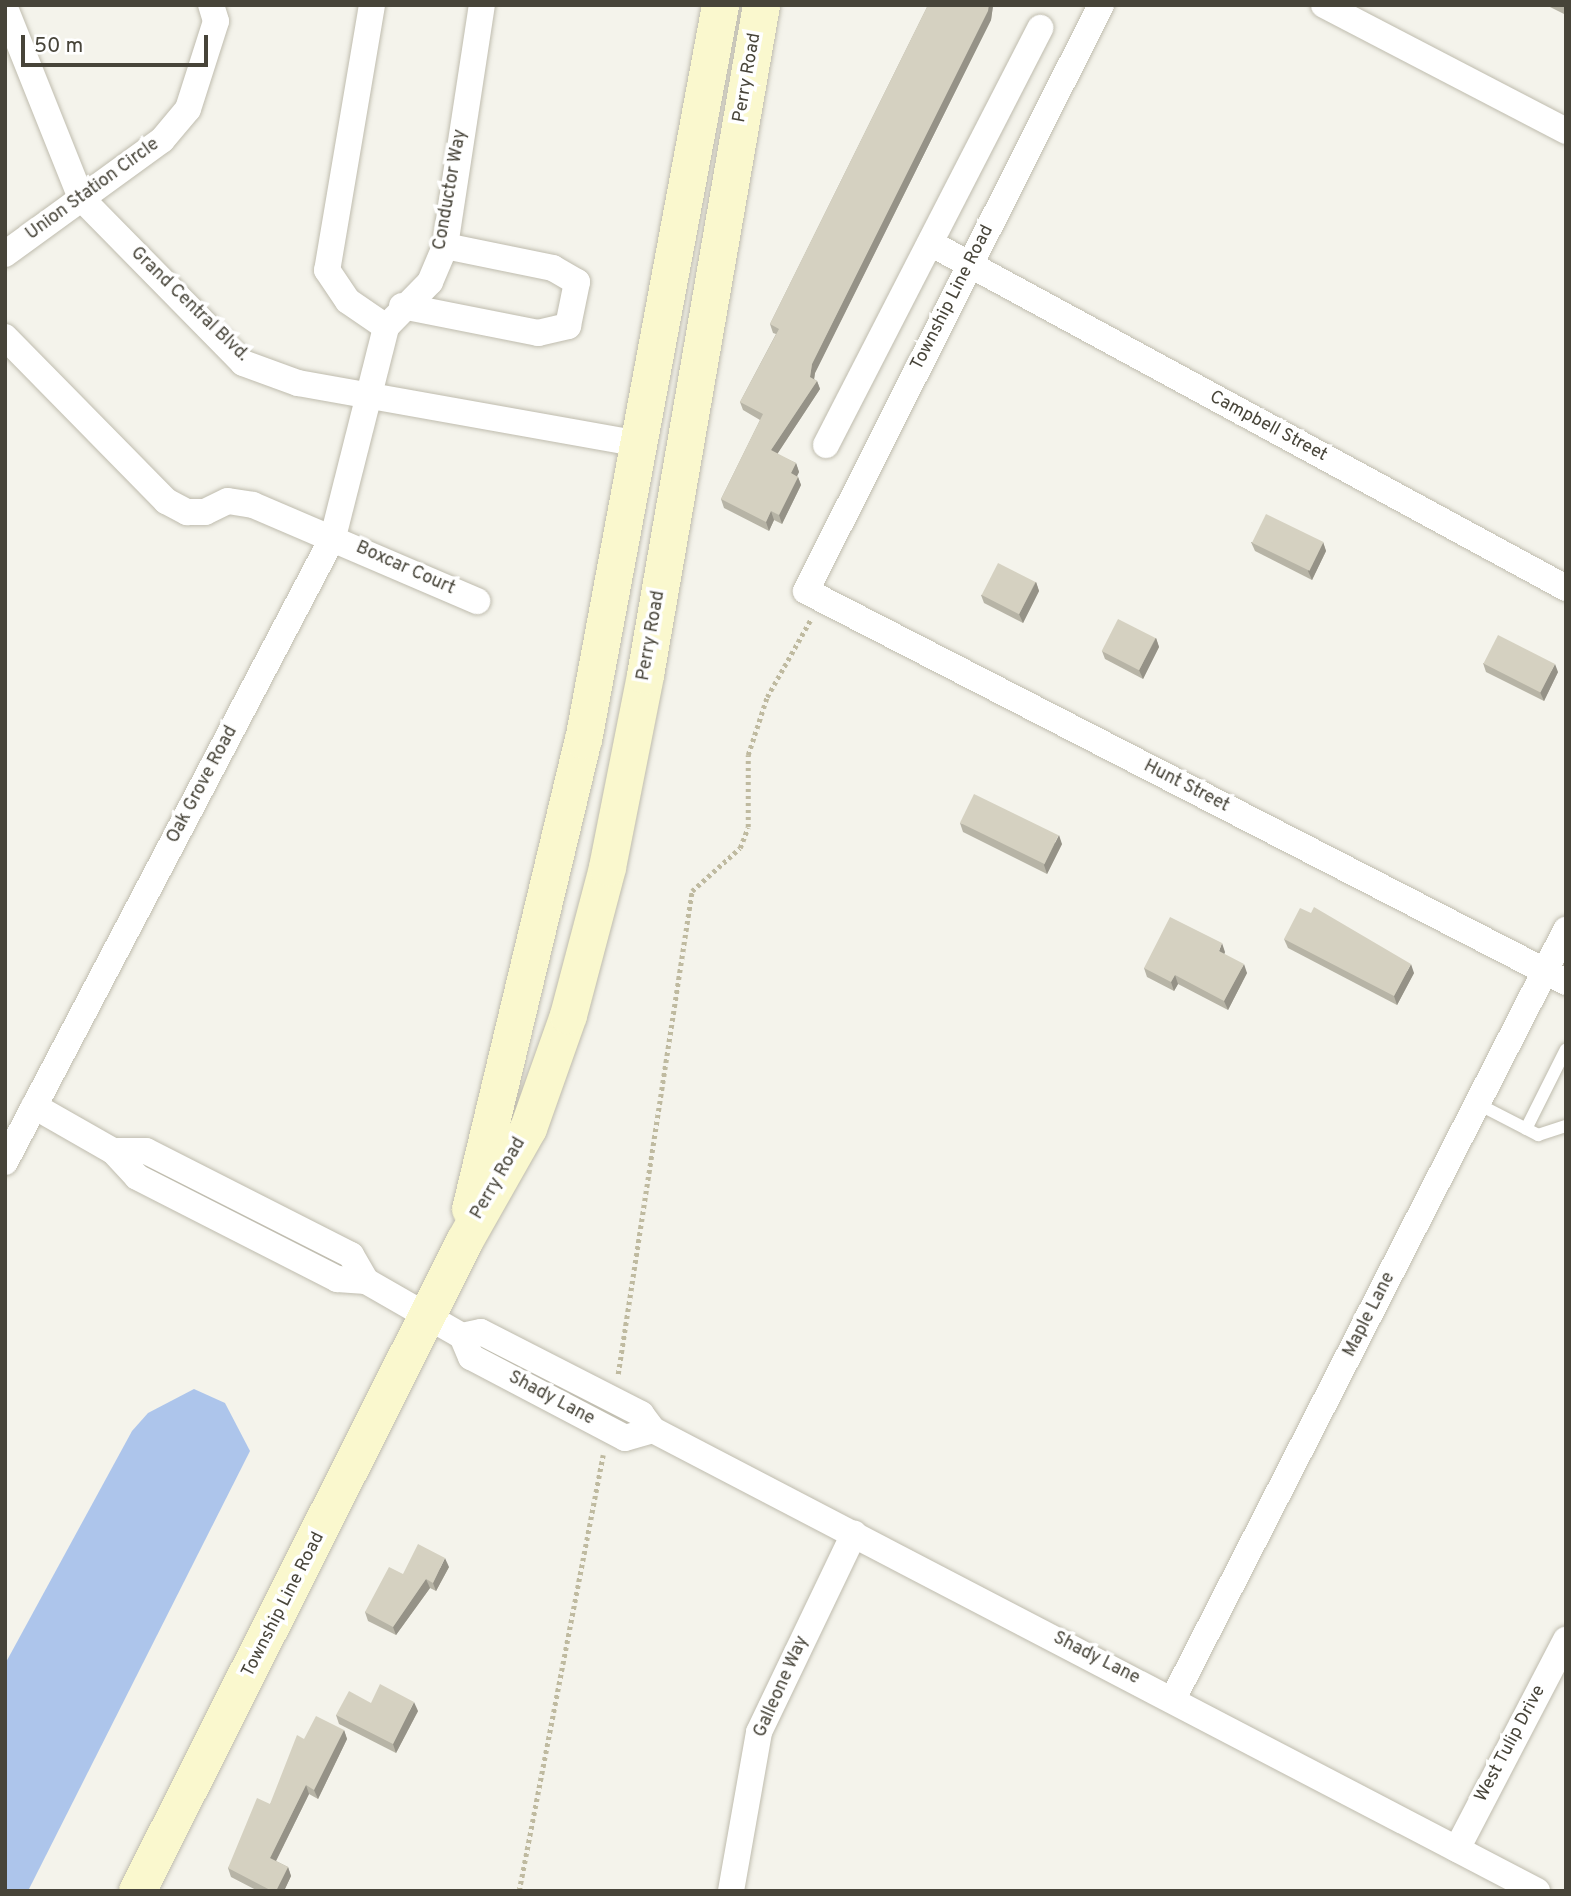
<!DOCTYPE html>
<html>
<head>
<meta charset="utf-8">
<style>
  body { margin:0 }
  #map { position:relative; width:1571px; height:1896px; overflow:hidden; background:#f4f3eb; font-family:Overpass,sans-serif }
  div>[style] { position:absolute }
  .water>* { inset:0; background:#adc5eb }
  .path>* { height:4.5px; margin-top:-2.25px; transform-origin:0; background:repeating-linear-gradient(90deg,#bfbaa0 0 3.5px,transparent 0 7px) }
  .roads { filter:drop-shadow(0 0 2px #bfbcae) drop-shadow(0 0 2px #bfbcae) }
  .lane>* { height:12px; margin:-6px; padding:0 6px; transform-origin:6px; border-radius:6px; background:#fff }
  .street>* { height:26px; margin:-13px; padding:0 13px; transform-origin:13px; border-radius:13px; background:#fff }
  .secondary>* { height:37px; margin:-18.5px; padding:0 18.5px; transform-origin:18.5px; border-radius:18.5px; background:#faf8ce }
  .wall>* { inset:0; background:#b7b4a6 }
  .shaded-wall>* { inset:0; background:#959287 }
  .building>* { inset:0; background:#d5d1c1; transform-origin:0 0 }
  span { translate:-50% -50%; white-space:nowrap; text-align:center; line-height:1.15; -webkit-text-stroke:7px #fff; paint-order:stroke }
  .street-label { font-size:18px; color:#474439 }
  .frame { position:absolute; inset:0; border:7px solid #474439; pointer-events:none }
  .scale { position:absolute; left:21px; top:35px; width:187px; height:32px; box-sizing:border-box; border:4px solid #474439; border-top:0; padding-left:9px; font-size:21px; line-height:24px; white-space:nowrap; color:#474439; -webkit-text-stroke:5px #fff; paint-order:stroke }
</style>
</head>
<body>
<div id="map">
  <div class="water">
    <i style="clip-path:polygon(194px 1389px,225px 1403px,250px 1451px,28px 1891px,5px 1891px,5px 1664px,132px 1431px,148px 1413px)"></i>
  </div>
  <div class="path">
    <i style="left:618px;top:1374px;width:489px;rotate:-81.3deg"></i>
    <i style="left:692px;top:891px;width:64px;rotate:-41.9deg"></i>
    <i style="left:740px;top:848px;width:22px;rotate:-69deg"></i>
    <i style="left:748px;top:827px;width:72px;rotate:-90deg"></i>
    <i style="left:748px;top:755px;width:61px;rotate:-71.9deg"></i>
    <i style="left:767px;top:697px;width:90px;rotate:-60.6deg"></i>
    <i style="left:519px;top:1891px;width:444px;rotate:-79.1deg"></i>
  </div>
  <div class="roads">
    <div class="lane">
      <i style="left:1478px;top:1104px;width:68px;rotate:27.3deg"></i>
      <i style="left:1538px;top:1135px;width:29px;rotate:-18deg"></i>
      <i style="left:1526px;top:1129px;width:89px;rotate:-63.4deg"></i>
    </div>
    <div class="street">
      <i style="left:372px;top:5px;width:269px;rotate:99.6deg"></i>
      <i style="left:327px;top:270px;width:37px;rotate:56deg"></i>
      <i style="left:348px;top:301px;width:46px;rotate:34.4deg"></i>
      <i style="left:1101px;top:5px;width:656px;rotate:116.72deg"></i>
      <i style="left:806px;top:591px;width:855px;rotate:27.22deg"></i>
      <i style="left:1324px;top:5px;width:273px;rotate:27.5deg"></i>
      <i style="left:5px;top:8px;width:205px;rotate:68.2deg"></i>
      <i style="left:81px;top:198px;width:231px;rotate:45.5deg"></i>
      <i style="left:243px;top:363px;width:59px;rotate:20deg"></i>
      <i style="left:298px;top:383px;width:346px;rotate:10.1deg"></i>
      <i style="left:930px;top:243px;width:724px;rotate:28.48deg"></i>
      <i style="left:5px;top:254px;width:194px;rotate:-36deg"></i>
      <i style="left:162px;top:140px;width:40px;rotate:-50deg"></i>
      <i style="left:188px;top:109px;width:92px;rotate:-72.3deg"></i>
      <i style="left:216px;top:21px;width:17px;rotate:-107deg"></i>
      <i style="left:402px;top:306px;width:139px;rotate:11.2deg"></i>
      <i style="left:538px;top:333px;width:31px;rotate:-13deg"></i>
      <i style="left:568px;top:326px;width:45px;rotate:-78.4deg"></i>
      <i style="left:577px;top:282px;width:28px;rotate:-150deg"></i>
      <i style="left:553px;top:268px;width:110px;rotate:-168.5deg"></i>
      <i style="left:5px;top:337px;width:230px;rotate:45.5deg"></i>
      <i style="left:166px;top:501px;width:24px;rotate:28deg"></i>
      <i style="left:187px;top:512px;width:18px"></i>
      <i style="left:205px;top:512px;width:25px;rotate:-26deg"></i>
      <i style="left:228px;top:501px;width:25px;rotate:9deg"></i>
      <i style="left:253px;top:505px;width:244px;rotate:23.2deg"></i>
      <i style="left:826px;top:445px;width:469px;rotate:-62.8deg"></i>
      <i style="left:34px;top:1106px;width:91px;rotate:29.7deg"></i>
      <i style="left:113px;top:1151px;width:35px;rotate:47deg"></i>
      <i style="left:137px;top:1177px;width:225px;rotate:27deg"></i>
      <i style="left:337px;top:1279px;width:29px;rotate:4deg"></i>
      <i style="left:366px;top:1281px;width:30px;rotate:-120deg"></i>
      <i style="left:351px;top:1255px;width:230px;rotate:-153.1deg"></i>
      <i style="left:146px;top:1151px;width:33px;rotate:180deg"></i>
      <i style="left:5px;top:1162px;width:706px;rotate:-62.31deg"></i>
      <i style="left:333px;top:537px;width:217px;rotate:-75.8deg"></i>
      <i style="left:386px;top:327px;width:63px;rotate:-45.6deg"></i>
      <i style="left:430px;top:282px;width:39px;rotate:-67deg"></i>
      <i style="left:445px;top:246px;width:244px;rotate:-81.3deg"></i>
      <i style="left:366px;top:1281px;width:111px;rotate:29.8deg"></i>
      <i style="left:462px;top:1336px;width:23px;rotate:67deg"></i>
      <i style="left:471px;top:1357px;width:174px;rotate:27.7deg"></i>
      <i style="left:625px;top:1438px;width:29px;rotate:-16deg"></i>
      <i style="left:462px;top:1336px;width:19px;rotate:-12deg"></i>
      <i style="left:481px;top:1332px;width:180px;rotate:27.1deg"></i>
      <i style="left:641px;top:1414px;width:20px;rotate:53deg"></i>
      <i style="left:653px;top:1430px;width:997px;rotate:27.54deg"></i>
      <i style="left:1173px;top:1699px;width:864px;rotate:-62.93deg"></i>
      <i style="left:1457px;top:1849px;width:236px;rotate:-62.5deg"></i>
      <i style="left:731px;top:1891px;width:161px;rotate:-80deg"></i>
      <i style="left:759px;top:1732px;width:220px;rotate:-64.4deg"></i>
    </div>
    <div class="secondary">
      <i style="left:470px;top:1209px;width:482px;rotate:-76.5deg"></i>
      <i style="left:583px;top:740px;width:748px;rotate:-79.44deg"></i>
      <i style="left:137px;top:1891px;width:728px;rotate:-63.29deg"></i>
      <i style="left:464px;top:1241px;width:130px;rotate:-60.5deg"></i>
      <i style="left:528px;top:1128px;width:120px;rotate:-70.5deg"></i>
      <i style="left:568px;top:1015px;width:153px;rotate:-75.2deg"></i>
      <i style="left:607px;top:867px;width:196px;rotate:-78.8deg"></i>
      <i style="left:645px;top:675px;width:680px;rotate:-80.18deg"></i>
    </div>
  </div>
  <div class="wall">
    <i style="clip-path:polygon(928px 5px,993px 6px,991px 20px,815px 373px,814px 379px,817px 381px,820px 389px,777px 454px,796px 463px,799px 472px,797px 476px,798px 477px,801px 485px,782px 524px,774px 520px,769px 531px,724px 508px,721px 499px,760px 420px,743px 410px,740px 402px,776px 334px,773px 333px,770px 324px)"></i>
    <i style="clip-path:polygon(1546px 5px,1566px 5px,1566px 15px)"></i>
    <i style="clip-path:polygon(1251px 542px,1323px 542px,1326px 551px,1312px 580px,1255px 551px)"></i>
    <i style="clip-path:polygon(1036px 582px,1039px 591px,1023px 623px,984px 603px,981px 595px)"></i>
    <i style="clip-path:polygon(1156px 638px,1159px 647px,1143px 679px,1105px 659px,1102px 651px)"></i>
    <i style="clip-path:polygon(1483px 663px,1558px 672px,1544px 701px,1486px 672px)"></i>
    <i style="clip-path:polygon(960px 823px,1062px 844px,1047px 874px,963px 832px)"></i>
    <i style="clip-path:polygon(1284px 939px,1414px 973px,1397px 1005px,1288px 948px)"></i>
    <i style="clip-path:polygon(1225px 952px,1224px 954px,1247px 973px,1228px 1010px,1178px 984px,1174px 991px,1147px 977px,1144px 968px)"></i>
    <i style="clip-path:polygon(449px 1567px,436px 1591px,430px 1588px,396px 1635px,368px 1621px,365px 1612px,403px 1574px)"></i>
    <i style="clip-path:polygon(418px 1711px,396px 1753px,339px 1724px,336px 1715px)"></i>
    <i style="clip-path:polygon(344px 1730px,347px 1739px,318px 1799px,309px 1794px,276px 1861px,288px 1867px,291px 1876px,284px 1891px,258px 1891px,231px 1877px,228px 1868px,270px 1804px)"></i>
  </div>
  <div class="shaded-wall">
    <i style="clip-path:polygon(989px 5px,993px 6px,991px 20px,815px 373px,813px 386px,810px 377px,812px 364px)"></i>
    <i style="clip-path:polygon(817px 381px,820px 389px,774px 459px,771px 450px)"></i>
    <i style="clip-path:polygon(796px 463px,799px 472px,794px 482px,791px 473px)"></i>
    <i style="clip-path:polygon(798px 477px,801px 485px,782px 524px,779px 515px)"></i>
    <i style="clip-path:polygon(771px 511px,774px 520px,769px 531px,766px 522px)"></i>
    <i style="clip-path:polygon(1323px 542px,1326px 551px,1312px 580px,1308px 571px)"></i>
    <i style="clip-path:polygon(1036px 582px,1039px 591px,1023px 623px,1019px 614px)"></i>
    <i style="clip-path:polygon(1156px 638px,1159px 647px,1143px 679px,1139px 670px)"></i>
    <i style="clip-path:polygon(1555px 664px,1558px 672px,1544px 701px,1540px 692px)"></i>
    <i style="clip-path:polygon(1059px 835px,1062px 844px,1047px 874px,1044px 865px)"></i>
    <i style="clip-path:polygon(1222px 943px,1225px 952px,1222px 960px,1219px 951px)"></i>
    <i style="clip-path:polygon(1244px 964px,1247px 973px,1228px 1010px,1224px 1001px)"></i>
    <i style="clip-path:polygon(1411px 964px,1414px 973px,1397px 1005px,1394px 996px)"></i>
    <i style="clip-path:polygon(1175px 975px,1178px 984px,1174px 991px,1171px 982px)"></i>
    <i style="clip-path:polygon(445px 1558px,449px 1567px,436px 1591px,433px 1583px)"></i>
    <i style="clip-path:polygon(426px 1579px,430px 1588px,396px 1635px,393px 1627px)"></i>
    <i style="clip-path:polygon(414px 1702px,418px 1711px,396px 1753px,393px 1744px)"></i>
    <i style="clip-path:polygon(344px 1730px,347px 1739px,318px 1799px,314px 1790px)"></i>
    <i style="clip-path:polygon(306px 1785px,309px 1794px,273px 1867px,270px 1858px)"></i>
    <i style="clip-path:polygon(288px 1867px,291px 1876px,284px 1891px,276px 1891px)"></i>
  </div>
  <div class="building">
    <i style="clip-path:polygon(928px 5px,989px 5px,988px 11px,812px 364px,810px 377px,817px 381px,771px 450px,796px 463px,791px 473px,798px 477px,779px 515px,771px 511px,766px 522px,721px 499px,763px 414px,740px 402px,779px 329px,770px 324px)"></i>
    <i style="left:1266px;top:514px;width:64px;height:32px;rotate:26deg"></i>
    <i style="left:998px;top:563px;width:42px;height:36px;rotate:27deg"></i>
    <i style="left:1118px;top:619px;width:42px;height:36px;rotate:27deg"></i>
    <i style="left:1498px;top:635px;width:64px;height:32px;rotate:27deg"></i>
    <i style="left:974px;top:794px;width:94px;height:32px;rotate:26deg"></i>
    <i style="clip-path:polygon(1314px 907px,1411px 964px,1394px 996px,1284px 939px,1300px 908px,1311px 913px)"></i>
    <i style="clip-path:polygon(1170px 917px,1222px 943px,1219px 951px,1244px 964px,1224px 1001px,1175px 975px,1171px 982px,1144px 968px)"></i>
    <i style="clip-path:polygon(418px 1544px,445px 1558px,433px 1583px,426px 1579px,393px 1627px,365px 1612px,389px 1567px,403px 1574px)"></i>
    <i style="clip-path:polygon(380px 1684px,414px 1702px,393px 1744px,336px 1715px,349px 1691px,371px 1703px)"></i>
    <i style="clip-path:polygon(316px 1716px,344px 1730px,314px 1790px,306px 1785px,270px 1858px,288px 1867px,276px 1891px,272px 1891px,228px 1868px,257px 1798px,270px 1804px,297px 1735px,304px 1739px)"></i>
  </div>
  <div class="street-label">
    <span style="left:748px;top:78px;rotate:-80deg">Perry Road</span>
    <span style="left:93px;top:190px;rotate:-36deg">Union Station Circle</span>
    <span style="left:451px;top:190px;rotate:-80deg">Conductor Way</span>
    <span style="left:953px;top:298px;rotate:-63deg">Township Line Road</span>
    <span style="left:189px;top:305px;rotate:44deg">Grand Central Blvd.</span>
    <span style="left:1268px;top:427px;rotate:28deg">Campbell Street</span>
    <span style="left:405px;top:569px;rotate:24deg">Boxcar Court</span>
    <span style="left:652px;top:636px;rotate:-80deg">Perry Road</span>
    <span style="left:203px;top:785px;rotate:-62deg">Oak Grove Road</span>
    <span style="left:1186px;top:787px;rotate:27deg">Hunt Street</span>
    <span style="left:499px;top:1179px;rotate:-60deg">Perry Road</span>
    <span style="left:1370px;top:1315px;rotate:-63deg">Maple Lane</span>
    <span style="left:551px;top:1399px;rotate:28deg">Shady Lane</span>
    <span style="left:284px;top:1605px;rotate:-63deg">Township Line Road</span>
    <span style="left:1096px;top:1659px;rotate:27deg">Shady Lane</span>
    <span style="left:782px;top:1687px;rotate:-66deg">Galleone Way</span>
    <span style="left:1511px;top:1744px;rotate:-62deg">West Tulip Drive</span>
  </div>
  <div class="frame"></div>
  <div class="scale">50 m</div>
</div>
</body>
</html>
